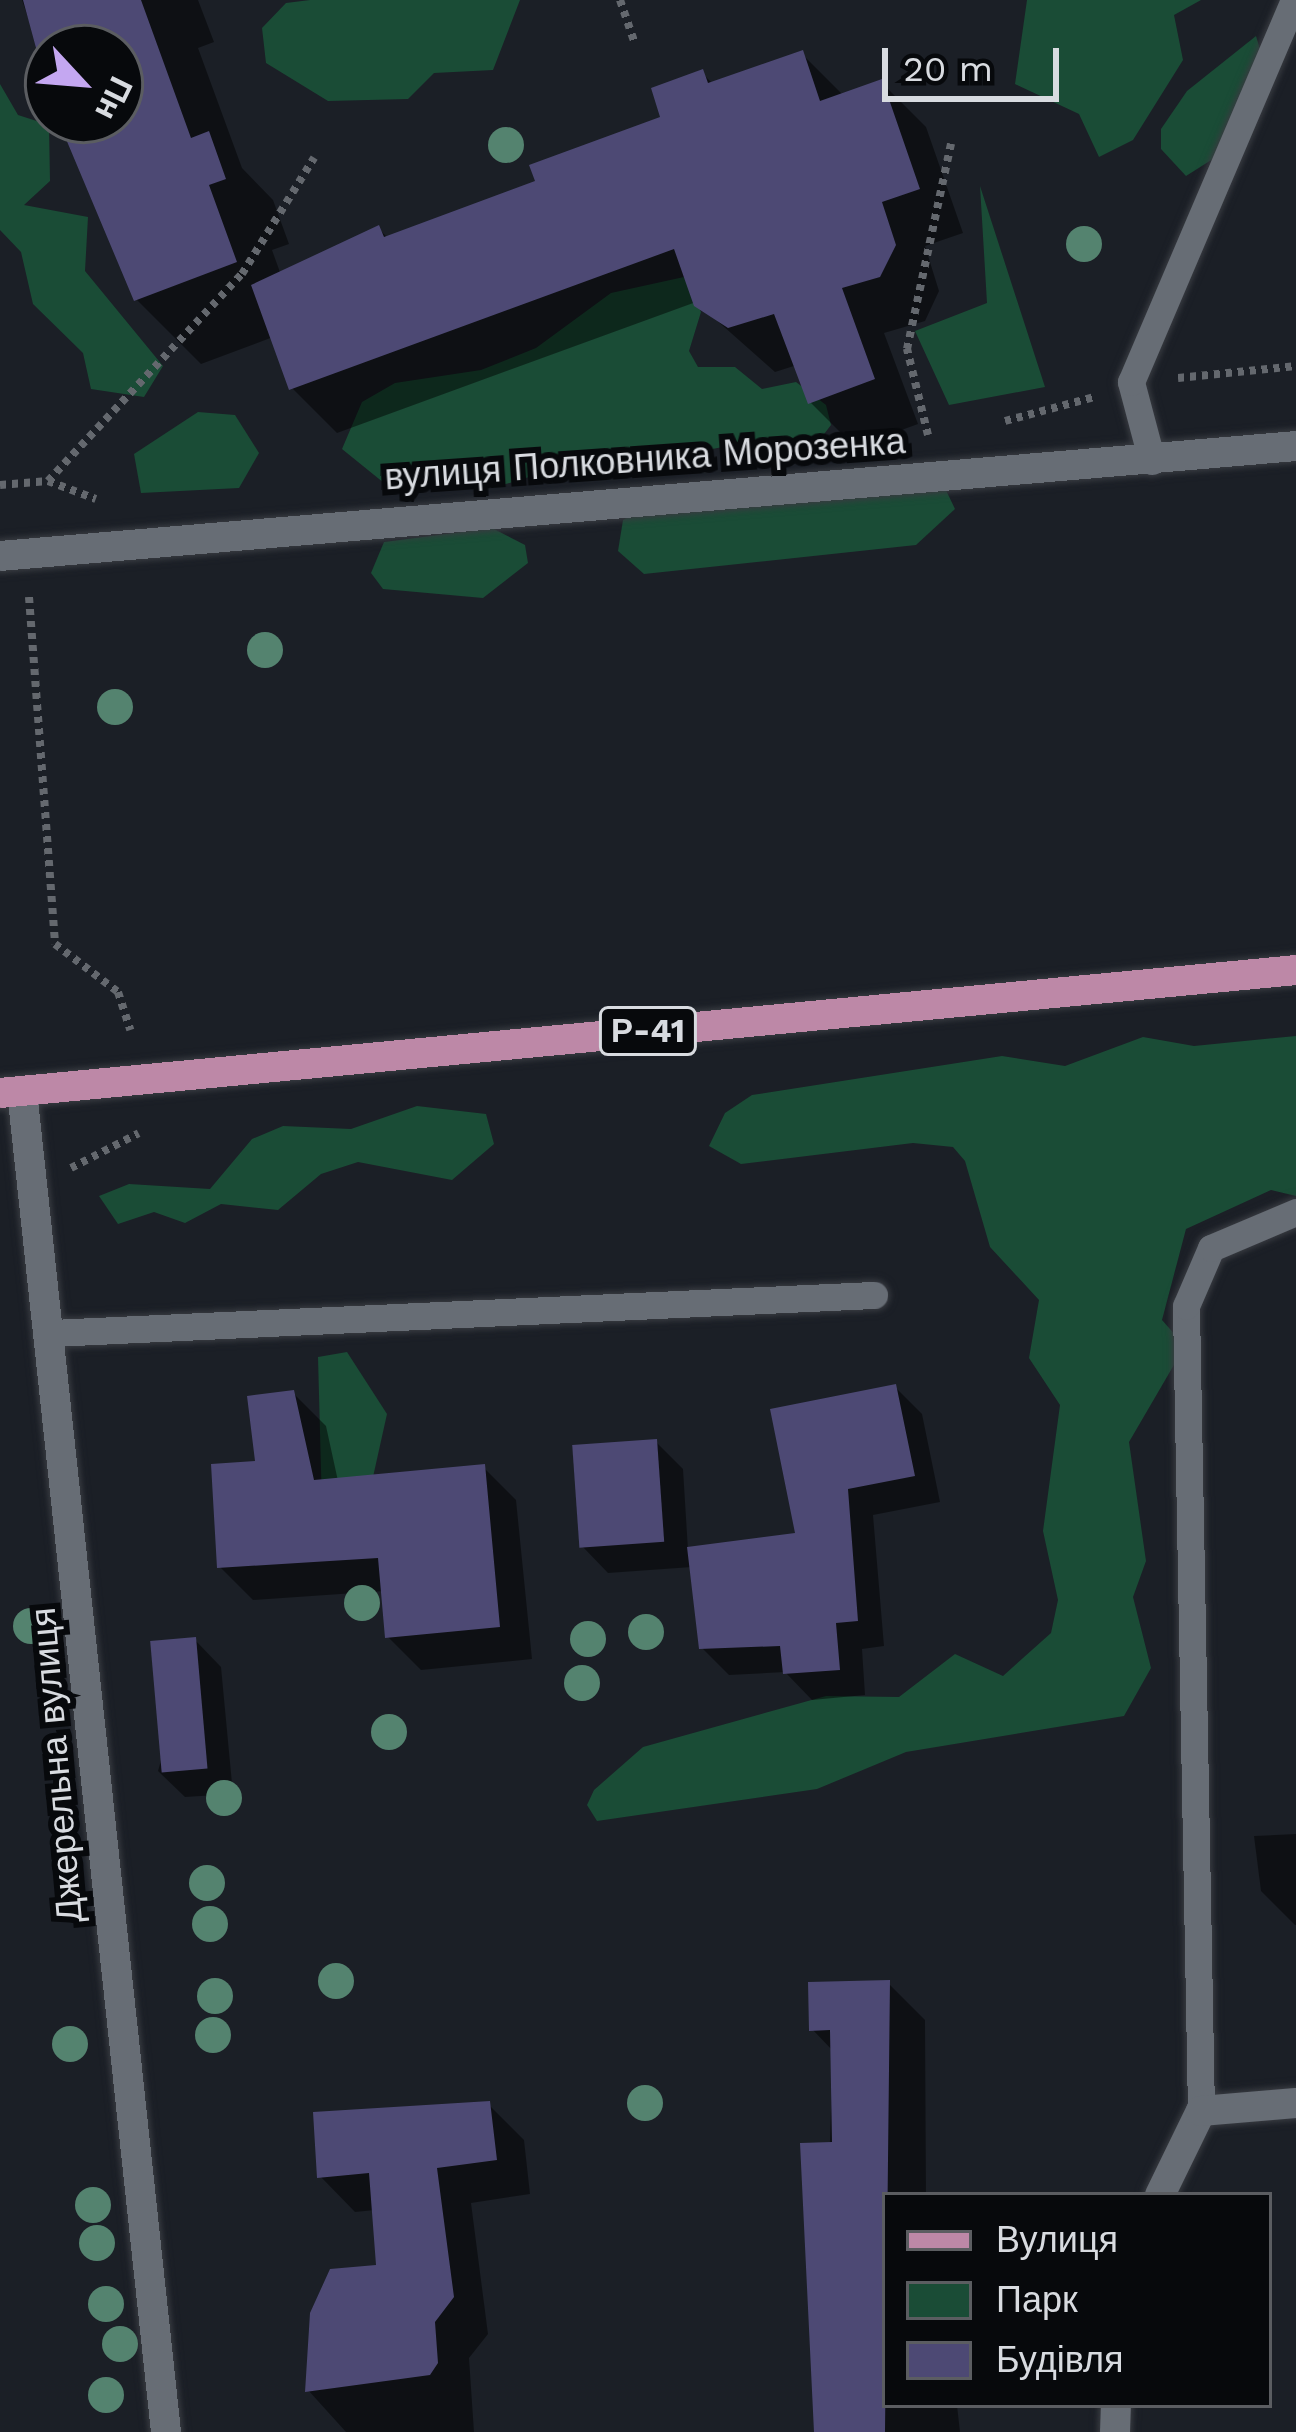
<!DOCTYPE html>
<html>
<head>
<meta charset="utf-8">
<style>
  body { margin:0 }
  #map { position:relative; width:1296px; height:2432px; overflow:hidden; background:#1b1f26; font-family:"Work Sans",sans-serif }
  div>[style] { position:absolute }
  .green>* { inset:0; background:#1a4c36 }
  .shadow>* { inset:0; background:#0007 }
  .building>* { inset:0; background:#4d4974; transform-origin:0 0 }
  .path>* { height:8px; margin-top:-4px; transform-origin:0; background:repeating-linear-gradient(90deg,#64686e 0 6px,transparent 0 12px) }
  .roads { filter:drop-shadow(0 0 3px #383b41) drop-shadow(0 0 3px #383b41) }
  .service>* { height:27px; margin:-13.5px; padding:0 13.5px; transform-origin:13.5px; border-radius:13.5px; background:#676d75 }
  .minor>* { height:30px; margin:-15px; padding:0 15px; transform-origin:15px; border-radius:15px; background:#676d75 }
  .primary>* { height:30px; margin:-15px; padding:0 15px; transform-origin:15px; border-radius:15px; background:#bd88a7 }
  .trees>* { width:36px; height:36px; margin:-18px; border-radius:50%; background:#54836f }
  span { translate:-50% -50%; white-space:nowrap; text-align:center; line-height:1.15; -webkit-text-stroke:12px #07090c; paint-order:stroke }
  .shield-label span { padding:3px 9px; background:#07090c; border:3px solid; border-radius:9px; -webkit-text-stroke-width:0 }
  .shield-label { font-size:33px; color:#d8dbe0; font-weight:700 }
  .street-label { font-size:36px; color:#d8dbe0 }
  .legend { position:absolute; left:882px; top:2192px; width:390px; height:216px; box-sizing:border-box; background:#07090c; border:3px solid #5b5d61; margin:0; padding:15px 21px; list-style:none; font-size:36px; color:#d8dbe0 }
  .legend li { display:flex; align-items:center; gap:24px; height:60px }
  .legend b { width:60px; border:3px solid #5b5d61 }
  .north { position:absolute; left:24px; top:24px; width:120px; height:120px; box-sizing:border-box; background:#07090c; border:3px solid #5b5d61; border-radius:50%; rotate:116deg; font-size:33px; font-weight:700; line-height:48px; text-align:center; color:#d8dbe0 }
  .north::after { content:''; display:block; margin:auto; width:42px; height:54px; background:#c4a7f1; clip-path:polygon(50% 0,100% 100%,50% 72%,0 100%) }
  .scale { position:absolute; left:882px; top:48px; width:177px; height:54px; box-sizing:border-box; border:6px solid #d8dbe0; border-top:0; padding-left:15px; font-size:36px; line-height:42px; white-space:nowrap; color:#d8dbe0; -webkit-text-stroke:9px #07090c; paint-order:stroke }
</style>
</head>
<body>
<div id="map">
  <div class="green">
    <i style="clip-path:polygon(310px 0,520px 0,493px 70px,434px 73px,408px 99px,328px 101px,266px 63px,262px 28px,286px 3px)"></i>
    <i style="clip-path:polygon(1027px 0,1201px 0,1174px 15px,1183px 60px,1133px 140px,1099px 157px,1079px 114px,1015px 84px)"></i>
    <i style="clip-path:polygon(1256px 36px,1266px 69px,1224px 152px,1186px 176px,1161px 149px,1161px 129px,1187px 91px)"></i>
    <i style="clip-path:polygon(0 84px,18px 115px,49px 125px,50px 181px,24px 205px,88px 217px,85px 271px,163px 366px,144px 397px,91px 389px,83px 353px,33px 304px,21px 252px,0 230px)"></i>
    <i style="clip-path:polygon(980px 186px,1045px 387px,949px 405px,915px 331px,987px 303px)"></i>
    <i style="clip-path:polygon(684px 277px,701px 312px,689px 351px,698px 367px,735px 367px,762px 389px,796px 382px,826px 405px,831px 425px,808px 455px,773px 459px,738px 444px,661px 459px,623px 448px,493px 488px,439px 464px,384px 483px,342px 449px,362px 402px,395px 383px,481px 370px,536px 348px,611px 293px)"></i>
    <i style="clip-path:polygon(198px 412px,235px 415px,259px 453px,239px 488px,141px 493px,134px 454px)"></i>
    <i style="clip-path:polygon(943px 484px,955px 509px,916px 545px,644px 574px,618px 551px,623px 520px,639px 511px)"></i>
    <i style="clip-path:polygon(492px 528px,525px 545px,528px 563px,483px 598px,383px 589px,371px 573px,384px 542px)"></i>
    <i style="clip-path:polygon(1296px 1036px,1296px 1196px,1271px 1190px,1186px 1229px,1162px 1320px,1185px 1346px,1129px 1442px,1146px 1561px,1133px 1597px,1151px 1668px,1124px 1716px,906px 1752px,817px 1789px,597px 1821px,587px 1805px,594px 1790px,643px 1747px,826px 1696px,899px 1697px,955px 1654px,1003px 1676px,1051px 1633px,1058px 1600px,1043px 1531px,1060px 1405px,1029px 1358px,1039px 1300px,990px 1247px,965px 1161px,953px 1147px,913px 1143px,741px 1164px,709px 1146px,725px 1113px,752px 1095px,1002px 1056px,1065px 1066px,1143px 1037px,1194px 1046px)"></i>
    <i style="clip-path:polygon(417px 1106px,486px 1114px,494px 1144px,452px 1180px,358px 1162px,321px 1174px,278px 1210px,221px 1204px,185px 1223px,154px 1212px,118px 1224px,99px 1196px,129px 1184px,210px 1189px,252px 1139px,283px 1126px,351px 1129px)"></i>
    <i style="clip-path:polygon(347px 1352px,387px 1414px,363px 1522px,322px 1507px,318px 1357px)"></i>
  </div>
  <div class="shadow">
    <i style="clip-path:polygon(22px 0,198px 0,214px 42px,198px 48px,242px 168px,273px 200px,289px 244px,272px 250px,281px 275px,379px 229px,388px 238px,539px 183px,664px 119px,702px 73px,713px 84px,802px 54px,844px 96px,881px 82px,926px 127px,963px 233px,925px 246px,939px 291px,925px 321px,884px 333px,918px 424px,855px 447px,811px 403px,797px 365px,775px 372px,696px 302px,337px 433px,292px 388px,273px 337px,201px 364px,136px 299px,62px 120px,120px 120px,120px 48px,48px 48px,48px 77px)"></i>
    <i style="clip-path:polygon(895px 1387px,922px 1414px,940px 1502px,873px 1515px,884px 1646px,862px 1649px,865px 1695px,812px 1700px,785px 1672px,729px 1675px,702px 1648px,692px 1567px,608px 1573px,582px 1546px,656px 1442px,683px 1469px,688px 1550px,799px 1536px)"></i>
    <i style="clip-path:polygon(293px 1393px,326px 1426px,338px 1481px,483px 1467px,516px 1500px,532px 1659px,421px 1670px,388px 1637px,384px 1591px,253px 1600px,220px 1567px)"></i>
    <i style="clip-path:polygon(195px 1640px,221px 1667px,233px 1794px,185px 1797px,158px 1771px)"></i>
    <i style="clip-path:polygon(1296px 1834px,1296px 1925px,1295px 1925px,1261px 1891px,1254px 1836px)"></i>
    <i style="clip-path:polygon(888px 1983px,925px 2020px,926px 2195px,885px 2195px,885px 2405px,957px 2405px,960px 2432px,820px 2432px,833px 2051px,812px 2029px)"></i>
    <i style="clip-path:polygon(489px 2105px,524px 2140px,530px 2194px,471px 2203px,488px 2334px,469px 2358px,474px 2432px,346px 2432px,308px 2390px,379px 2268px,375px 2210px,355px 2212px,320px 2176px)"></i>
  </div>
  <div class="building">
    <i style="clip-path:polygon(23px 0,141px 0,191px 138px,209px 131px,226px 179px,209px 185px,237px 262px,134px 301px,58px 120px,120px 120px,120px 48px,48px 48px,48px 92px)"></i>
    <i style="clip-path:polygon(803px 50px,820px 101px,882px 79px,920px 189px,882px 202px,896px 245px,880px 277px,842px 288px,875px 379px,808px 404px,774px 314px,728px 328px,694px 306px,674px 249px,289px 390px,251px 285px,379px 225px,384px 237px,535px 181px,529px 165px,660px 117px,651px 88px,703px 69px,708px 83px)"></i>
    <i style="clip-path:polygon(896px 1384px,915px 1476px,848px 1489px,858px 1621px,836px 1623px,840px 1670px,783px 1674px,780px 1646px,699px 1649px,687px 1547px,795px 1533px,770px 1409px)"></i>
    <i style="clip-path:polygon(294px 1390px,314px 1480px,485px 1464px,500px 1627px,385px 1638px,378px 1558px,217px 1568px,211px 1464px,255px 1461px,247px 1396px)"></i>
    <i style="left:657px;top:1439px;width:103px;height:85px;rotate:86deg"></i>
    <i style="left:196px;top:1637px;width:132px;height:46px;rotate:85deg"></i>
    <i style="clip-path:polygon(890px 1980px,885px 2432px,814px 2432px,800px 2143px,832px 2142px,830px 2030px,809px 2031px,808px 1982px)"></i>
    <i style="clip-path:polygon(490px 2101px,497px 2160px,437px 2168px,454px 2297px,435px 2322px,438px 2363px,430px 2375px,305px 2392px,310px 2313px,330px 2269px,376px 2265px,369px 2173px,317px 2178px,313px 2112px)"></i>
  </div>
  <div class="path">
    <i style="left:620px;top:0;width:43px;rotate:71.1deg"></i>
    <i style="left:1178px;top:378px;width:119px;rotate:-5.8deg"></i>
    <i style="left:1005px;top:421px;width:92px;rotate:-15.1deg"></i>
    <i style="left:928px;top:435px;width:89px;rotate:-103.7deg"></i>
    <i style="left:907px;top:349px;width:210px;rotate:-77.9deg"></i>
    <i style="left:48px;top:481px;width:284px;rotate:-46.9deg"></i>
    <i style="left:242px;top:274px;width:137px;rotate:-58.2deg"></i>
    <i style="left:0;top:485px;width:48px;rotate:-4.8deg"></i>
    <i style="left:48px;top:481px;width:51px;rotate:20.6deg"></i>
    <i style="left:29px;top:597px;width:348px;rotate:85.7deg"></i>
    <i style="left:55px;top:944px;width:79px;rotate:37.3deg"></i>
    <i style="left:118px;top:992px;width:40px;rotate:72deg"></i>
    <i style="left:71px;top:1168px;width:76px;rotate:-27.2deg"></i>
  </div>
  <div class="roads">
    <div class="service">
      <i style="left:1152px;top:461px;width:82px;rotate:-104.9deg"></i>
      <i style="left:1131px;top:382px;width:415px;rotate:-66.9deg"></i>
      <i style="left:52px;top:1333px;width:823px;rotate:-2.65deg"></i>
      <i style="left:1201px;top:2111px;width:805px;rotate:-91.07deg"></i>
      <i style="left:1186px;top:1306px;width:63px;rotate:-66.7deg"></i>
      <i style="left:1211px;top:1248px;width:92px;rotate:-23deg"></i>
    </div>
    <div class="minor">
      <i style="left:0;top:556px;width:1301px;rotate:-4.85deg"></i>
      <i style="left:22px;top:1091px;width:1349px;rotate:83.87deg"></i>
      <i style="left:1160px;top:2195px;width:93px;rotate:-64deg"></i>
      <i style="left:1201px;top:2111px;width:95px;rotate:-4.8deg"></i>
      <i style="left:1115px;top:2432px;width:27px;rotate:-88deg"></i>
    </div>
    <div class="primary">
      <i style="left:0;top:1093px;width:1302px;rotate:-5.42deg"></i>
    </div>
  </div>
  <div class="trees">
    <i style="left:506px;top:145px"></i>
    <i style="left:1084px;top:244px"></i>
    <i style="left:265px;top:650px"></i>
    <i style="left:115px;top:707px"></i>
    <i style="left:362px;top:1603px"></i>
    <i style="left:31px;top:1626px"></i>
    <i style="left:646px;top:1632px"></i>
    <i style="left:588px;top:1639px"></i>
    <i style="left:582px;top:1683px"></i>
    <i style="left:389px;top:1732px"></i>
    <i style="left:224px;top:1798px"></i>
    <i style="left:207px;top:1883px"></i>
    <i style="left:210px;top:1924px"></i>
    <i style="left:336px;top:1981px"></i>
    <i style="left:215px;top:1996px"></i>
    <i style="left:213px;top:2035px"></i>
    <i style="left:70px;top:2044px"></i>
    <i style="left:645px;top:2103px"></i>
    <i style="left:93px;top:2205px"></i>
    <i style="left:97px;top:2243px"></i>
    <i style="left:106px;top:2304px"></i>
    <i style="left:120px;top:2344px"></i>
    <i style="left:106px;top:2395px"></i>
  </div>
  <div class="shield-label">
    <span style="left:648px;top:1031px">Р-41</span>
  </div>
  <div class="street-label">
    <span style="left:645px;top:460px;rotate:-4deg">вулиця Полковника Морозенка</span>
    <span style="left:57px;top:1765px;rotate:-95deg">Джерельна вулиця</span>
  </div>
  <ul class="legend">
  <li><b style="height:15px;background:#bd88a7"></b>Вулиця</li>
  <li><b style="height:33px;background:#1a4c36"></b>Парк</li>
  <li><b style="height:33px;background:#4d4974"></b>Будівля</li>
  </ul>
  <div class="north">Пн</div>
  <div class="scale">20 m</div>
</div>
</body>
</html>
